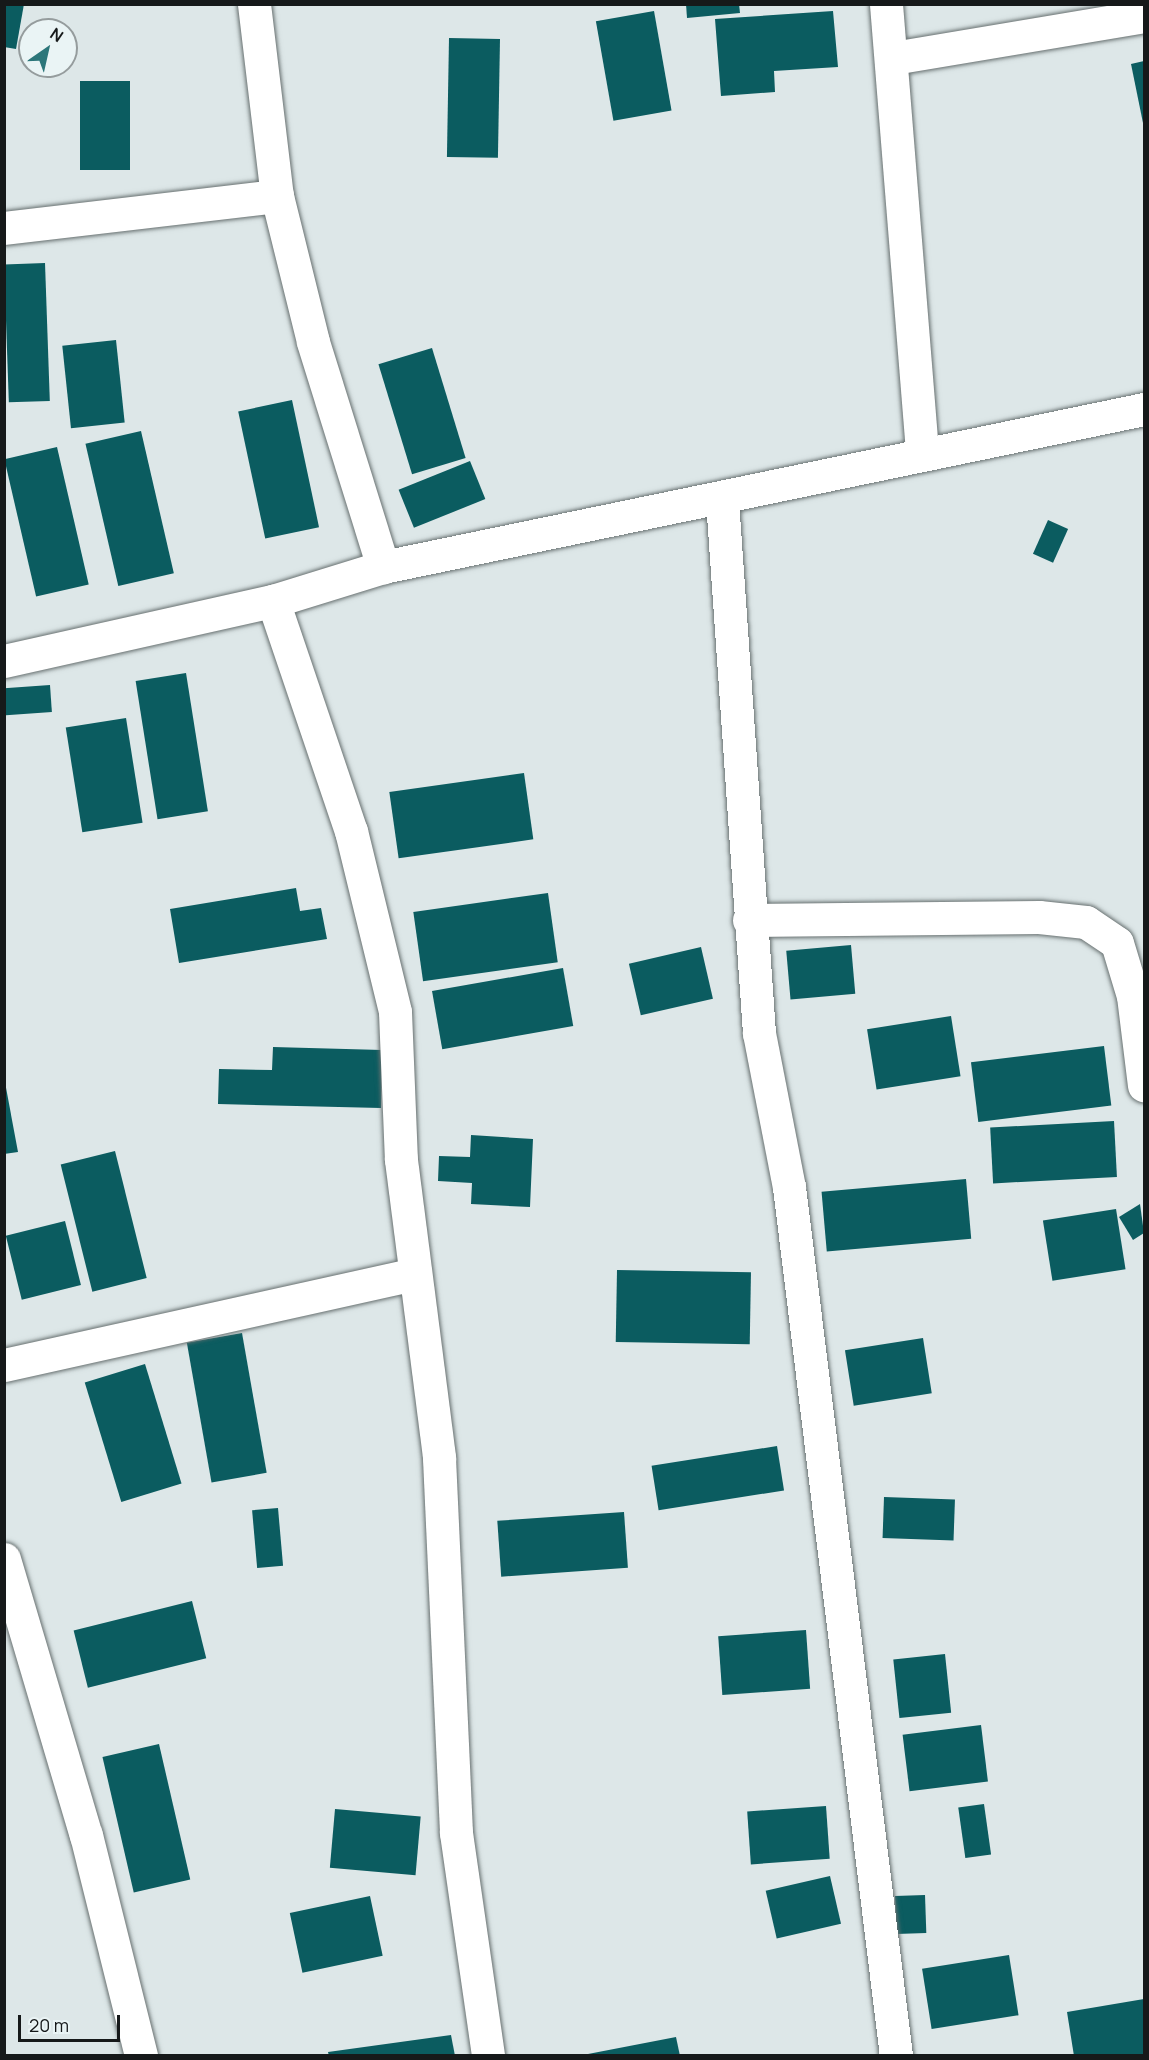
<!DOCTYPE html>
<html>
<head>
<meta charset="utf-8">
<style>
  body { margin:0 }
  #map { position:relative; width:1149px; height:2060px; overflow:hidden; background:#dde7e8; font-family:Manrope,sans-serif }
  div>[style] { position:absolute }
  .building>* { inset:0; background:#0b5c60; transform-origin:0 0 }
  .roads { filter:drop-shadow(0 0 2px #677070) drop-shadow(0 0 2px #677070) }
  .street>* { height:33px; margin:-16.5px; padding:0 16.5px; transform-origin:16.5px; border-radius:16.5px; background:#fff }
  span { translate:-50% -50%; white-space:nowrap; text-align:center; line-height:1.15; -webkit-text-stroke:6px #eaf4f5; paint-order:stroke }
  .frame { position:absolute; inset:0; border:6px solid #16191a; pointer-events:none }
  .north { position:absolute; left:18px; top:18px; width:60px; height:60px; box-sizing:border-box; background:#eaf4f5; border:2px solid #959c9d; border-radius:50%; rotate:34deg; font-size:16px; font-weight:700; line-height:24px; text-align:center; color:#16191a }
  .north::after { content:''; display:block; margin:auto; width:21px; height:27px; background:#2c767a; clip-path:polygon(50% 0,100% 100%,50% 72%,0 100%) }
  .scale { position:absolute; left:18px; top:2015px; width:102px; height:27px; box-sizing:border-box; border:3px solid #16191a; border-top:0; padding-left:8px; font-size:18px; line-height:21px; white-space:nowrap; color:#16191a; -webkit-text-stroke:4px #eaf4f5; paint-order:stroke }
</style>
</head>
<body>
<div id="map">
  <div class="building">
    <i style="clip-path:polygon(4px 4px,24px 4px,16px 49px,4px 47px)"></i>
    <i style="clip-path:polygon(686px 4px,739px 4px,740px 13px,687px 18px)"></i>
    <i style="left:654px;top:11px;width:101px;height:59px;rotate:80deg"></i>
    <i style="clip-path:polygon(833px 11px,838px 67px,774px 71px,775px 92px,721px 96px,715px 19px)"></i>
    <i style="left:449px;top:38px;width:51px;height:119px;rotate:1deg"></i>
    <i style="clip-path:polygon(1144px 61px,1144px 123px,1143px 123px,1131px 64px)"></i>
    <i style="left:80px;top:81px;width:50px;height:89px"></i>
    <i style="left:45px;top:263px;width:138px;height:41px;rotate:88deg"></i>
    <i style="left:116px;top:340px;width:83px;height:54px;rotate:84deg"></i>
    <i style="left:432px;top:348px;width:115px;height:56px;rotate:73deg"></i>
    <i style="left:292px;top:400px;width:130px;height:55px;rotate:78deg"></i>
    <i style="left:141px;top:431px;width:146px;height:57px;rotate:77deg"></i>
    <i style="left:57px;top:447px;width:141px;height:54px;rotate:77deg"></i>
    <i style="left:470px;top:461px;width:41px;height:77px;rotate:68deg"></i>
    <i style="left:1048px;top:520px;width:22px;height:37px;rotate:24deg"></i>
    <i style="left:186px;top:673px;width:140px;height:51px;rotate:81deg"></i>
    <i style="left:50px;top:685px;width:27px;height:46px;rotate:86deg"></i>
    <i style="left:126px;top:718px;width:106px;height:61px;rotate:81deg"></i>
    <i style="left:524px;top:773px;width:67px;height:136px;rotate:82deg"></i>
    <i style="clip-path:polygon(296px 888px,300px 911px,321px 908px,327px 939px,179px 963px,170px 909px)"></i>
    <i style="left:548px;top:893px;width:70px;height:136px;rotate:82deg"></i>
    <i style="left:851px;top:945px;width:49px;height:65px;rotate:85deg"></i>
    <i style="left:701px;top:947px;width:53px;height:74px;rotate:77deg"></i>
    <i style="left:563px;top:968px;width:59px;height:133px;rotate:80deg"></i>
    <i style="left:951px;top:1016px;width:61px;height:85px;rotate:81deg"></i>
    <i style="left:1104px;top:1046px;width:60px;height:134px;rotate:83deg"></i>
    <i style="clip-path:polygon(273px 1047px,382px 1050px,381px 1108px,218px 1104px,219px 1069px,272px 1070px)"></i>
    <i style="clip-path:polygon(4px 1077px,18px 1152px,4px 1154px)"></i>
    <i style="left:1114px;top:1121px;width:56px;height:124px;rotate:87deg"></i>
    <i style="clip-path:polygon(471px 1135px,533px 1139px,530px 1207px,471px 1204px,472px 1183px,438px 1181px,439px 1156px,470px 1157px)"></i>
    <i style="left:115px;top:1151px;width:131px;height:56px;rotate:76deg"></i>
    <i style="left:966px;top:1179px;width:60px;height:145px;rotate:85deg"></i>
    <i style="clip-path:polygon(1140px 1204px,1144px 1233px,1133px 1240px,1119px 1217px)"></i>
    <i style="left:1116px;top:1209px;width:61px;height:74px;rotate:81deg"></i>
    <i style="left:65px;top:1221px;width:66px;height:61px;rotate:76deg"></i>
    <i style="left:617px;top:1270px;width:134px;height:72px;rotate:1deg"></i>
    <i style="left:242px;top:1333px;width:142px;height:56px;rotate:80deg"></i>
    <i style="left:923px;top:1338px;width:56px;height:79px;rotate:81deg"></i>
    <i style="left:145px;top:1364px;width:125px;height:63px;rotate:73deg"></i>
    <i style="left:777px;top:1446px;width:45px;height:127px;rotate:81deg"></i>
    <i style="left:884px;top:1497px;width:71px;height:41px;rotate:2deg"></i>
    <i style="left:278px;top:1508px;width:58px;height:26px;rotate:85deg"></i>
    <i style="left:624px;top:1512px;width:56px;height:127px;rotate:86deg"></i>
    <i style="left:192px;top:1601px;width:59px;height:122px;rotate:76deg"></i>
    <i style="left:806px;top:1630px;width:59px;height:88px;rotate:86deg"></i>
    <i style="left:945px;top:1654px;width:59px;height:52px;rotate:84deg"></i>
    <i style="left:981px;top:1725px;width:57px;height:79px;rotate:83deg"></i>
    <i style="left:159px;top:1744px;width:139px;height:58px;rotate:77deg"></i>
    <i style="left:984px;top:1804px;width:51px;height:26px;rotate:82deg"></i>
    <i style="left:826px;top:1806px;width:53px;height:79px;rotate:86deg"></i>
    <i style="left:335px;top:1809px;width:86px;height:59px;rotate:5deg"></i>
    <i style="left:830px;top:1876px;width:49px;height:66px;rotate:77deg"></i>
    <i style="left:925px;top:1895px;width:38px;height:30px;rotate:88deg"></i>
    <i style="left:370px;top:1896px;width:61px;height:82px;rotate:78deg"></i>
    <i style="left:1009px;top:1955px;width:61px;height:88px;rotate:81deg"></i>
    <i style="clip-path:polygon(1144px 1999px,1144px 2056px,1074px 2056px,1067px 2012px)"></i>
    <i style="clip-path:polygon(451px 2035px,455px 2056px,329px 2056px,328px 2052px)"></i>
    <i style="clip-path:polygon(676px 2037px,680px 2056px,588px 2056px,588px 2054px)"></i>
  </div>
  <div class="roads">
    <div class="street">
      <i style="left:254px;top:4px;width:193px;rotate:83.2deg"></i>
      <i style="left:277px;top:196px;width:150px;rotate:76.1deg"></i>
      <i style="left:313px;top:342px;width:236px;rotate:72.7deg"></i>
      <i style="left:886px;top:4px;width:451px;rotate:85.4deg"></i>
      <i style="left:893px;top:58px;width:254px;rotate:-9.5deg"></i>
      <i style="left:4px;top:228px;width:275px;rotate:-6.7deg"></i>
      <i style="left:722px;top:500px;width:534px;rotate:86.03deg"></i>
      <i style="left:759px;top:1033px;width:157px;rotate:79deg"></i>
      <i style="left:789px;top:1187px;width:876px;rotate:82.98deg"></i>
      <i style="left:273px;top:601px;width:243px;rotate:71.3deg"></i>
      <i style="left:351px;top:831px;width:186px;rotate:76.3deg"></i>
      <i style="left:395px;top:1012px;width:148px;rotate:87.7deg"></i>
      <i style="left:401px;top:1160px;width:300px;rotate:82.7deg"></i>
      <i style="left:439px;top:1458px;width:375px;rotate:87.4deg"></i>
      <i style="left:456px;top:1833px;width:225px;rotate:81.8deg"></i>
      <i style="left:4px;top:661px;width:276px;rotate:-12.6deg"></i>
      <i style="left:273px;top:601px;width:115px;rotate:-17.2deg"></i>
      <i style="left:383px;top:567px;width:777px;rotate:-11.73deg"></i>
      <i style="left:749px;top:920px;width:290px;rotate:-0.6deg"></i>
      <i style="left:1039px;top:917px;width:47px;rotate:6.1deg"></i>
      <i style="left:1086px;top:922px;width:37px;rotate:34deg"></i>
      <i style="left:1117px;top:943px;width:55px;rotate:73.2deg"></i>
      <i style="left:1133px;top:996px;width:90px;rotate:83deg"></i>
      <i style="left:4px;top:1365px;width:419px;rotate:-12.5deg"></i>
      <i style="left:4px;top:1559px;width:288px;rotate:73.5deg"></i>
      <i style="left:86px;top:1835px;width:228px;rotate:76deg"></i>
    </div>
  </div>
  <div class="frame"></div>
  <div class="north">N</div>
  <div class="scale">20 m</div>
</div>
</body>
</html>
